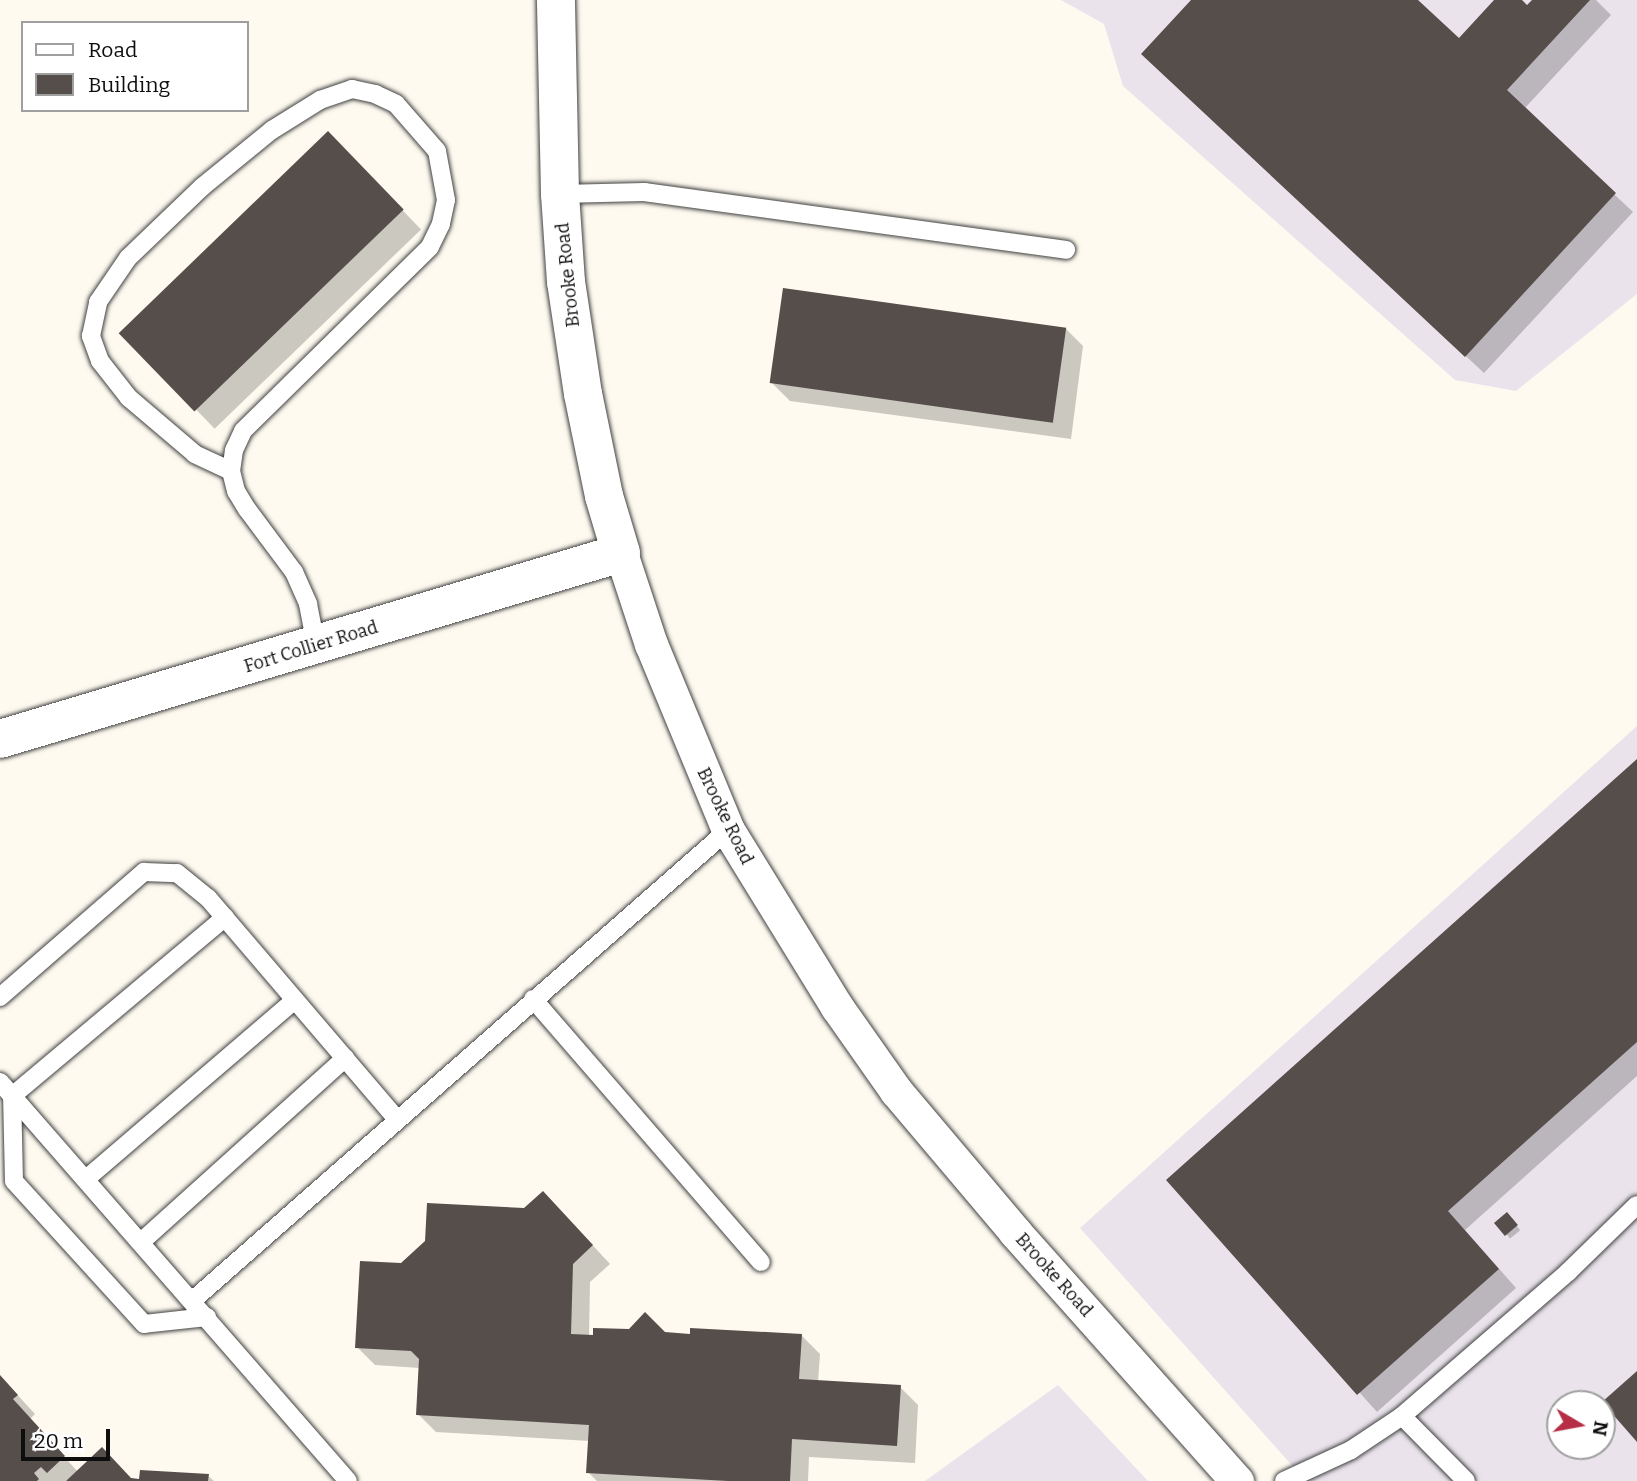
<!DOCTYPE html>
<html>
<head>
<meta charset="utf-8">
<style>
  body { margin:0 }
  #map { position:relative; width:1637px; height:1481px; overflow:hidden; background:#fefaf0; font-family:Bitter,serif }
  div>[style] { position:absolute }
  .industrial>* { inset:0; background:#eae3ec }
  .shadow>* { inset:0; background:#0003; transform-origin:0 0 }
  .building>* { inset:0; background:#564e4b; transform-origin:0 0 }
  .roads { filter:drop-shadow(0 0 2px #414141) drop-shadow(0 0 2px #414141) }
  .service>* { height:18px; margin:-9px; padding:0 9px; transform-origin:9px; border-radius:9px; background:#fff }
  .minor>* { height:33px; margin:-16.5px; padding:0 16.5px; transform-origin:16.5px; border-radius:16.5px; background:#fff }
  .tertiary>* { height:38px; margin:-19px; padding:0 19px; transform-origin:19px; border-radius:19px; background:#fff }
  span { translate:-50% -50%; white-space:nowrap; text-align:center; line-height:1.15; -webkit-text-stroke:7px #fff; paint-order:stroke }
  .street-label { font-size:18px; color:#0e0e0e }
  .legend { position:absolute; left:21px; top:21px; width:228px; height:91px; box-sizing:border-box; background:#fff; border:2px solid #9f9f9f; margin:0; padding:9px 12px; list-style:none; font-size:21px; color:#0e0e0e }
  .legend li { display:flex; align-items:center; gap:14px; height:35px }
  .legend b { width:35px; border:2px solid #9f9f9f }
  .north { position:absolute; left:1546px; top:1390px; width:70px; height:70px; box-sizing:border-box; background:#fff; border:2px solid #9f9f9f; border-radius:50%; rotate:100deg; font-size:19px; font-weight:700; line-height:28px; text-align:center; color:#0e0e0e }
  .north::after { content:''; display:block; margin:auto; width:24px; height:32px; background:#b62e46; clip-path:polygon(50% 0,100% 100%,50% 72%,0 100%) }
  .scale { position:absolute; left:21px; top:1429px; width:89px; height:32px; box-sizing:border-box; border:4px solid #0e0e0e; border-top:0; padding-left:9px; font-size:21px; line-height:24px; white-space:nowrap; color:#0e0e0e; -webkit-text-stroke:5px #fff; paint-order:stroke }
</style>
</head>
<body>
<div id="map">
  <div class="industrial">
    <i style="clip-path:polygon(1061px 0,1637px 0,1637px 294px,1516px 391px,1455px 380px,1123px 86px,1104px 24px)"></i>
    <i style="clip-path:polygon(evenodd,1637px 726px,1637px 1481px,1306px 1481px,1080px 1228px,1637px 726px,1560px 1404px,1602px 1404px,1602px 1446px,1560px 1446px,1560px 1404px)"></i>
    <i style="clip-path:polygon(1058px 1385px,1148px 1481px,924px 1481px,925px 1481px)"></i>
  </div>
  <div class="shadow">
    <i style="clip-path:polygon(1194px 0,1415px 0,1459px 41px,1497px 0,1519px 0,1527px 8px,1534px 0,1596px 0,1611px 15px,1524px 109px,1633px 212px,1484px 373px,1162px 72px)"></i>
    <i style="left:328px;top:133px;width:134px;height:287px;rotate:46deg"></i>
    <i style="clip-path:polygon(1065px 328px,1083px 346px,1071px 439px,790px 401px,772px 383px)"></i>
    <i style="clip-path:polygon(1637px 762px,1637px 1076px,1465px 1230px,1516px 1288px,1377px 1412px,1169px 1180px)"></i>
    <i style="clip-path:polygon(561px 1211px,610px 1264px,590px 1282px,589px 1336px,802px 1336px,820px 1354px,818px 1382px,900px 1387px,918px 1405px,915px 1463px,809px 1457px,808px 1481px,597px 1481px,588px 1472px,590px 1441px,436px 1432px,418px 1414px,420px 1368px,375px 1365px,357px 1347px,401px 1265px)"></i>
    <i style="left:1507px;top:1214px;width:21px;height:13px;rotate:51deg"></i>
    <i style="clip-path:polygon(0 1376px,35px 1414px,30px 1419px,78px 1472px,132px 1480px,208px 1476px,214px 1481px,0 1481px)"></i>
  </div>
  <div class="building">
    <i style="clip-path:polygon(1191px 0,1418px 0,1459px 38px,1494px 0,1522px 0,1527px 5px,1532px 0,1590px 0,1507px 90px,1616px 193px,1465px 357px,1141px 54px)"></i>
    <i style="left:328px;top:131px;width:109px;height:291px;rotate:46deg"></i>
    <i style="left:783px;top:288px;width:286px;height:96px;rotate:8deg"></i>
    <i style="clip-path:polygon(1637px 759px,1637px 1042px,1448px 1211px,1499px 1269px,1357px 1395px,1166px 1180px)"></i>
    <i style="clip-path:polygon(543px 1191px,593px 1245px,573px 1264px,571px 1334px,593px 1335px,593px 1328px,629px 1329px,645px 1312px,665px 1332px,690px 1334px,690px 1328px,802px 1334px,799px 1379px,901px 1385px,897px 1446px,792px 1439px,790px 1481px,728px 1481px,586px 1473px,589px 1425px,416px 1415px,419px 1359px,411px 1351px,355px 1348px,360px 1261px,401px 1263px,425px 1241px,427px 1203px,524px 1208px)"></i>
    <i style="left:1507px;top:1212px;width:17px;height:17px;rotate:50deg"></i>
    <i style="clip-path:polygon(1637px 1371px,1637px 1442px,1602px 1402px)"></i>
    <i style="clip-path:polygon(0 1375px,18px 1395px,13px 1399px,65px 1456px,47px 1473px,41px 1467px,34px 1473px,39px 1479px,37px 1481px,0 1481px)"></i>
    <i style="clip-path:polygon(102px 1447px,131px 1478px,139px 1479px,140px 1470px,209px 1474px,208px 1481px,66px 1481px)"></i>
  </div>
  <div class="roads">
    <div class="service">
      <i style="left:560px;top:194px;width:84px;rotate:-1.4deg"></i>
      <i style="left:644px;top:192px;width:426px;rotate:7.8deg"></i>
      <i style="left:231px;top:471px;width:40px;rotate:-155deg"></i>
      <i style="left:195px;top:454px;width:87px;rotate:-139.7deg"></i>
      <i style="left:129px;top:398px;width:47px;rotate:-128.1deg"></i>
      <i style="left:100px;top:361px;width:27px;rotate:-110deg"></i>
      <i style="left:91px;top:336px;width:35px;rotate:-78deg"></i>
      <i style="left:98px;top:302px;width:53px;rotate:-55.7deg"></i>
      <i style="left:128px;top:258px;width:103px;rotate:-43.8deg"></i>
      <i style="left:202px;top:187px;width:90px;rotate:-39.2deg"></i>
      <i style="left:272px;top:130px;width:57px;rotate:-32deg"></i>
      <i style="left:320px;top:100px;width:34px;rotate:-19deg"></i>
      <i style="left:352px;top:89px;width:24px;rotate:12deg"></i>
      <i style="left:375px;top:94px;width:23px;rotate:25deg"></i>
      <i style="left:396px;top:104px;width:62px;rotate:48.9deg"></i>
      <i style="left:437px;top:151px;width:50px;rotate:79.6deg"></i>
      <i style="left:446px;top:200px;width:25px;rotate:102deg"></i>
      <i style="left:441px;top:224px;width:25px;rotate:116deg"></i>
      <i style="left:430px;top:247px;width:262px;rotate:135.5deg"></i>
      <i style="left:243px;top:431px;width:21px;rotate:115deg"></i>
      <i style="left:234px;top:450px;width:21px;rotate:98deg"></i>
      <i style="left:231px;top:471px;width:21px;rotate:76deg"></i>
      <i style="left:236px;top:491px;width:21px;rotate:59deg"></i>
      <i style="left:247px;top:509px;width:79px;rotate:53.3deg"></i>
      <i style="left:294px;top:572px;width:35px;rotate:66deg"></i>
      <i style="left:308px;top:604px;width:42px;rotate:79deg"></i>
      <i style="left:0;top:997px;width:191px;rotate:-41deg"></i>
      <i style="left:144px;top:872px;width:33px;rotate:2deg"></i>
      <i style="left:177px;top:873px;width:40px;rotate:39deg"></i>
      <i style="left:208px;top:898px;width:291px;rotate:49.5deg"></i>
      <i style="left:533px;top:999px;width:348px;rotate:49.1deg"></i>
      <i style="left:0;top:1082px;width:529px;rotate:48.91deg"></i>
      <i style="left:86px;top:1179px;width:275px;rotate:-40.6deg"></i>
      <i style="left:141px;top:1242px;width:275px;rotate:-42deg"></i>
      <i style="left:193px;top:1300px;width:712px;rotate:-41.3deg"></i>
      <i style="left:207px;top:1317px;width:63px;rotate:173.7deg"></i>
      <i style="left:144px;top:1324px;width:193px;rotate:-132.3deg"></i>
      <i style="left:14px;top:1181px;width:85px;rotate:-91.3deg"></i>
      <i style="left:12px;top:1096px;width:278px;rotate:-40deg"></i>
      <i style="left:1402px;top:1416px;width:91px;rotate:45.4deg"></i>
      <i style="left:1284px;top:1481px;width:74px;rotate:-24.8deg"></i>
      <i style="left:1351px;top:1450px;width:61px;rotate:-33.7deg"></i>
      <i style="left:1402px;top:1416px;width:220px;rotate:-40.9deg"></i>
      <i style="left:1568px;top:1272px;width:96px;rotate:-44.2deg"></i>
    </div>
    <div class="minor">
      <i style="left:621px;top:553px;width:96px;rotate:71.8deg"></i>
      <i style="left:651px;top:644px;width:201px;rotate:67.5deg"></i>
      <i style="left:728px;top:830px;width:208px;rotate:58.4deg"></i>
      <i style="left:837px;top:1007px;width:103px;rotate:54.9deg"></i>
      <i style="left:896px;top:1091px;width:185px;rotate:49.8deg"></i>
      <i style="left:1015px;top:1232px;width:334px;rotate:48.3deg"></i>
    </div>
    <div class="tertiary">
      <i style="left:0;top:739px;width:648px;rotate:-16.67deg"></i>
      <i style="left:621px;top:553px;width:59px;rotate:-106.6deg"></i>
      <i style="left:604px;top:496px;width:104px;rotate:-101.6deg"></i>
      <i style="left:583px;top:394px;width:113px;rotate:-98.6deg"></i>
      <i style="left:566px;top:282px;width:88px;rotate:-93.9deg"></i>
      <i style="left:560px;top:194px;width:194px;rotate:-91.2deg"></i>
    </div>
  </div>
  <div class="street-label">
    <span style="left:568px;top:275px;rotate:-96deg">Brooke Road</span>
    <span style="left:311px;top:647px;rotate:-17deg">Fort Collier Road</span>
    <span style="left:725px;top:816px;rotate:64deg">Brooke Road</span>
    <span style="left:1054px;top:1275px;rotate:48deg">Brooke Road</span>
  </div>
  <ul class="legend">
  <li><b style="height:9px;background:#fff"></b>Road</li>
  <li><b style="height:19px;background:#564e4b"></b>Building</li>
  </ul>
  <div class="north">N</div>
  <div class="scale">20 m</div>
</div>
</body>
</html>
